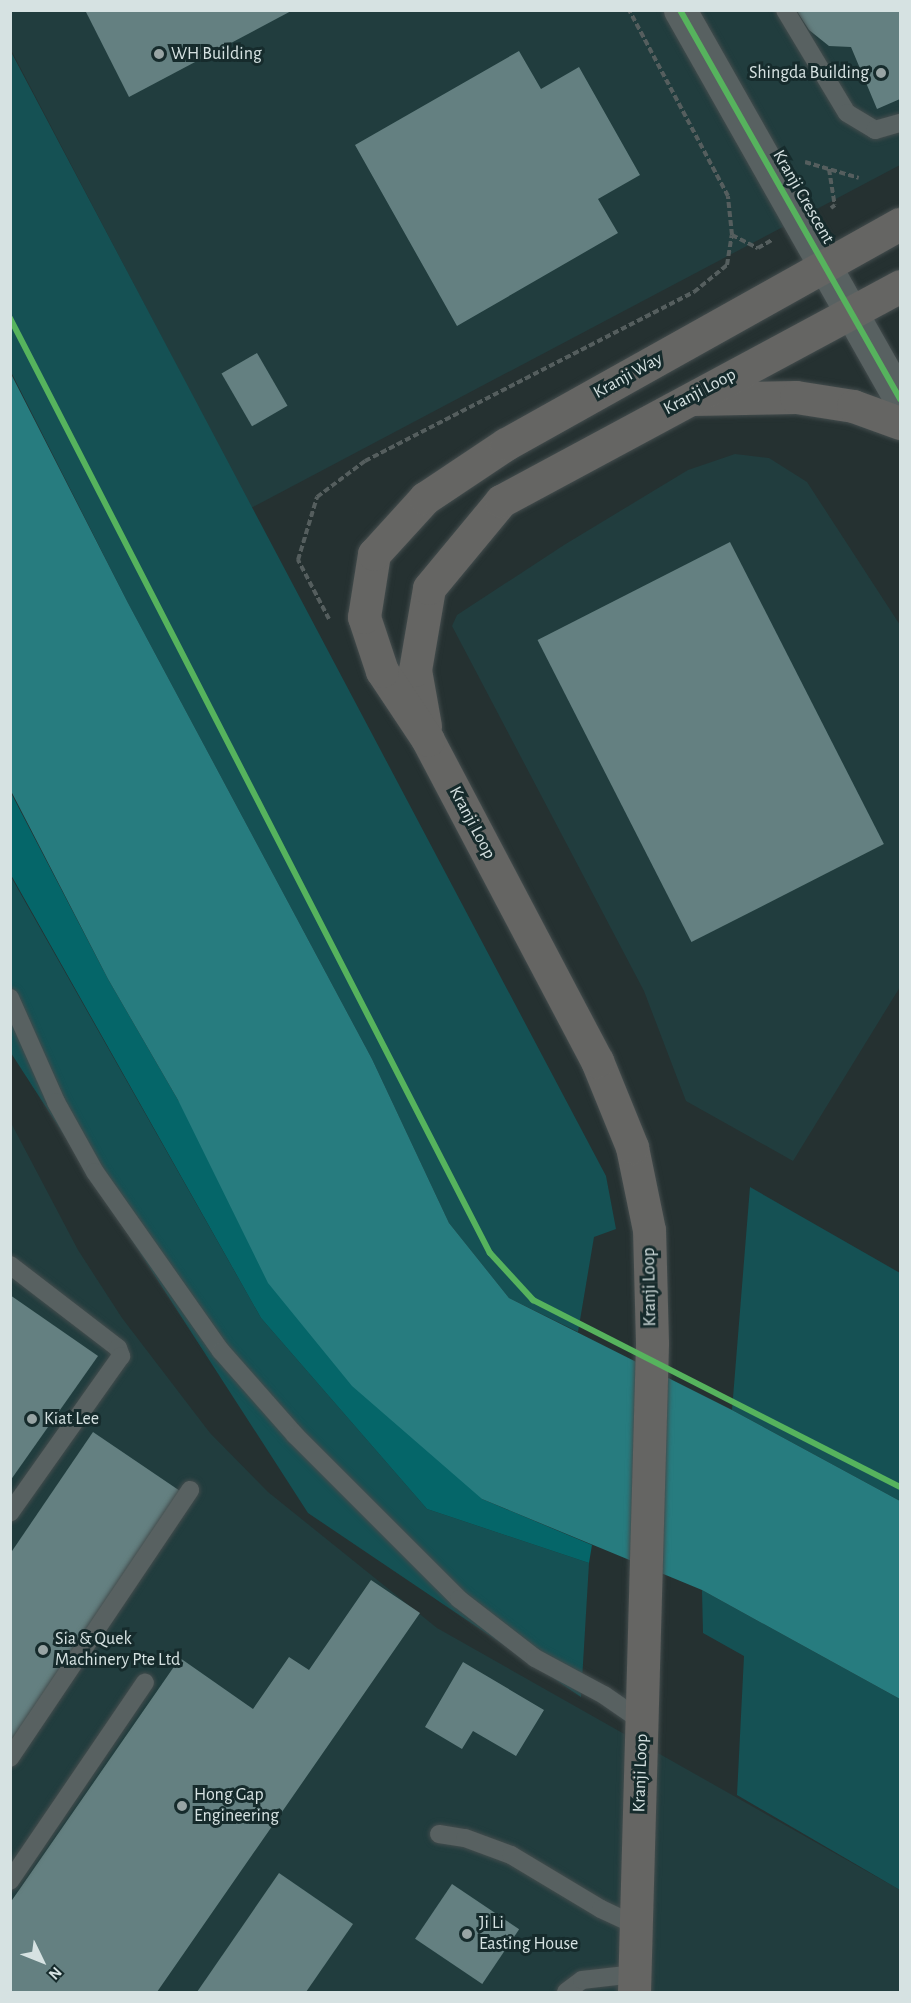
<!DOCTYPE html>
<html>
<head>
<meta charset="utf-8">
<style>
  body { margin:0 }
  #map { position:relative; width:911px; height:2003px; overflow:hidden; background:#253131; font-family:"Alegreya Sans",sans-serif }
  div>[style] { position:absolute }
  .built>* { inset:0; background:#213d3e }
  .green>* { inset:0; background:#155154 }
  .forest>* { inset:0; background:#056669 }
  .water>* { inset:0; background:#277c7f }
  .building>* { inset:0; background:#648081; transform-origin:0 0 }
  .path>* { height:4px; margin-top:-2px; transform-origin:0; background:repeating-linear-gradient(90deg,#555e5e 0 6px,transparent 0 9px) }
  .roads { filter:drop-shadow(0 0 2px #434c4d) drop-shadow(0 0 2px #434c4d) }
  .service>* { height:18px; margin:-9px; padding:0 9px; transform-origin:9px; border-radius:9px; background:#586161 }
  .minor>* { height:33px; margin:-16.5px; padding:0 16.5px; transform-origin:16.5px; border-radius:16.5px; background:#586161 }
  .primary>* { height:33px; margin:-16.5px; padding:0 16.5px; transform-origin:16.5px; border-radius:16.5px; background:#656563 }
  .cycleway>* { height:6px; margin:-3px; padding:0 3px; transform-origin:3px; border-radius:3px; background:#56b35d }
  .dots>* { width:16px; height:16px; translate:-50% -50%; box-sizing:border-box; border:3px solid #162b2c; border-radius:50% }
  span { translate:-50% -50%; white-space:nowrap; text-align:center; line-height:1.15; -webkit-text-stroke:6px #162b2c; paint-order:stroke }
  .poi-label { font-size:18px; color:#d6e2e2 }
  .left { translate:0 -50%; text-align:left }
  .right { translate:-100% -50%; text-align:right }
  .street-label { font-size:18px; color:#d6e2e2 }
  .frame { position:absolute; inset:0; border:12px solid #d6e2e2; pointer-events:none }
  .north { position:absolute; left:12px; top:1931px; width:60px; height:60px; -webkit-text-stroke:4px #162b2c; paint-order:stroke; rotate:133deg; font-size:16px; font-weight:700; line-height:24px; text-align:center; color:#d6e2e2 }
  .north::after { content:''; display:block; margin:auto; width:21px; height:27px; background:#d6e2e2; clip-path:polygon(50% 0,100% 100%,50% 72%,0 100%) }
</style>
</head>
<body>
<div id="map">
  <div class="built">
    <i style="clip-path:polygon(10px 11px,900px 11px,900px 165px,251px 508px,11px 50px)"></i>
    <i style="clip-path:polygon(735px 454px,769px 458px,807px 482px,900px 625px,900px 987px,793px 1161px,686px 1101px,644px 991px,452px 626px,457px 615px,564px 545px,688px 470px)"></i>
    <i style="clip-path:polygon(10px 1121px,78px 1250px,122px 1318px,210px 1433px,268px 1492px,437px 1628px,900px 1890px,900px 1992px,11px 1992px)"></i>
  </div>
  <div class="green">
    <i style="clip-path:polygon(10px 50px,606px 1176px,616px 1229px,594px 1237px,578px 1332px,509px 1298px,449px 1223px,372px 1059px,128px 603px,11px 372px)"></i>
    <i style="clip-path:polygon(10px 875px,261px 1318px,427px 1509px,589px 1563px,581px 1697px,308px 1513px,11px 1053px)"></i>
    <i style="clip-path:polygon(750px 1187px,900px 1273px,900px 1501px,732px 1410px)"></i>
    <i style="clip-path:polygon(702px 1590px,900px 1699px,900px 1890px,737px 1795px,744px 1656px,703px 1633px)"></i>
  </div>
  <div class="forest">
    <i style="clip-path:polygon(10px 791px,108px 979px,178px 1100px,482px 1499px,592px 1545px,589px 1563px,427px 1509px,261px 1318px,11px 875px)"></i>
  </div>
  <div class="water">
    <i style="clip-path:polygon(10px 372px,128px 603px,372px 1059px,449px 1223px,509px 1298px,732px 1410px,900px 1501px,900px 1699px,702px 1590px,482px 1499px,352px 1386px,268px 1283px,178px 1100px,108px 979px,11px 791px)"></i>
  </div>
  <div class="building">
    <i style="clip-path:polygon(85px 10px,293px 10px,129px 97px)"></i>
    <i style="clip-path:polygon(796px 10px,900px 10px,900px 99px,877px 109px,851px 47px,829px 46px,809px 30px)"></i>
    <i style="clip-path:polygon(519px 51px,541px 89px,579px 67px,640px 175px,598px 199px,618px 233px,457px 326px,355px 145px)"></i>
    <i style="left:257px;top:353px;width:61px;height:41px;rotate:60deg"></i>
    <i style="left:730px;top:542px;width:339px;height:216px;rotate:63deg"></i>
    <i style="clip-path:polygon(10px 1295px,98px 1356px,10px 1481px)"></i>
    <i style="clip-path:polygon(93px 1432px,183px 1493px,10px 1746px,10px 1554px)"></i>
    <i style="clip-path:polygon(371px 1580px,420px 1613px,157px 1992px,10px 1992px,10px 1903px,180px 1658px,253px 1709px,289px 1657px,309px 1670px)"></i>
    <i style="clip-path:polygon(463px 1662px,544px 1710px,516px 1756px,473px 1731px,462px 1749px,425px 1727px)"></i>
    <i style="clip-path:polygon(279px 1873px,353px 1924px,306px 1992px,197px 1992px)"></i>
    <i style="left:452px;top:1884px;width:81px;height:66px;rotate:34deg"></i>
  </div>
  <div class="path">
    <i style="left:805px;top:162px;width:56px;rotate:16.5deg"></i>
    <i style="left:829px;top:169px;width:36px;rotate:81deg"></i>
    <i style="left:835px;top:205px;width:5px;rotate:143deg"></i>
    <i style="left:732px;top:235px;width:29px;rotate:27deg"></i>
    <i style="left:758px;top:248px;width:16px;rotate:-30deg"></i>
    <i style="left:329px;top:619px;width:67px;rotate:-117.7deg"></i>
    <i style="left:298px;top:560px;width:66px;rotate:-73.2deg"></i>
    <i style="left:317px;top:497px;width:60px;rotate:-36.9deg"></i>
    <i style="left:365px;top:461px;width:370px;rotate:-27.2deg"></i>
    <i style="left:694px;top:292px;width:43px;rotate:-39.3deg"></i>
    <i style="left:727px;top:265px;width:30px;rotate:-81deg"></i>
    <i style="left:732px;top:235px;width:39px;rotate:-96deg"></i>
    <i style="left:728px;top:196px;width:211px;rotate:-118deg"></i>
  </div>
  <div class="roads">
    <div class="service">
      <i style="left:785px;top:10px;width:120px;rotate:59deg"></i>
      <i style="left:847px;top:113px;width:33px;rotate:31deg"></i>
      <i style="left:875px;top:130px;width:26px;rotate:-16deg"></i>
      <i style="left:10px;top:998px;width:114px;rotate:66.1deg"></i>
      <i style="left:56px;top:1102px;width:80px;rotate:60.9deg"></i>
      <i style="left:95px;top:1172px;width:219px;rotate:54.9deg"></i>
      <i style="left:221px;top:1351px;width:112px;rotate:48.6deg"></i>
      <i style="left:295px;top:1435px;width:232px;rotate:45deg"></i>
      <i style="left:459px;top:1599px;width:96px;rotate:37.8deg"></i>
      <i style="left:535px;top:1658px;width:78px;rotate:28.2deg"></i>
      <i style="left:604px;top:1695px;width:47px;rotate:34.7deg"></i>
      <i style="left:10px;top:1265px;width:136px;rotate:37.5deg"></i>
      <i style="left:118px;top:1348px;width:9px;rotate:69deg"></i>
      <i style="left:121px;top:1356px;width:192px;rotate:125.3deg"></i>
      <i style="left:10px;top:1758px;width:323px;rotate:-56.1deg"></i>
      <i style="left:439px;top:1834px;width:26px;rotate:9deg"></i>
      <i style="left:465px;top:1838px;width:49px;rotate:20.3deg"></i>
      <i style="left:511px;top:1855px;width:105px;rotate:31deg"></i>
      <i style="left:601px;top:1909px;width:38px;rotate:25deg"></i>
      <i style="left:10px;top:1881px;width:240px;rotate:-55.8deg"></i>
      <i style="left:566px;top:1992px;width:20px;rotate:-37deg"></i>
      <i style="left:582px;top:1980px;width:53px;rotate:-6.5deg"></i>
    </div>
    <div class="minor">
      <i style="left:680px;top:10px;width:447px;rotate:60.5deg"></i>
    </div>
    <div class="primary">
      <i style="left:693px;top:399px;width:103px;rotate:-1.1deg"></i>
      <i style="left:796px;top:397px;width:58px;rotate:9deg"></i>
      <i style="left:853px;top:406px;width:50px;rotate:19.9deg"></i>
      <i style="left:425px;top:726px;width:57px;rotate:-100.1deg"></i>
      <i style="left:415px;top:670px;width:83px;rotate:-80.3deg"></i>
      <i style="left:429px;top:588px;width:113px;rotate:-50.4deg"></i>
      <i style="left:501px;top:501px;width:453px;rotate:-28.3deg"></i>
      <i style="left:634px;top:1992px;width:649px;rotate:-88.41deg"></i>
      <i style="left:652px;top:1343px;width:113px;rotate:-91.5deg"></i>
      <i style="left:649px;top:1230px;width:85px;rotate:-101.6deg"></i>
      <i style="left:632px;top:1147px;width:93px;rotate:-112.1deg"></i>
      <i style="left:597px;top:1061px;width:363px;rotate:-117.8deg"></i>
      <i style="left:428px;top:740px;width:83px;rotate:-123.7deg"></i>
      <i style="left:382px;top:671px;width:57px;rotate:-108.4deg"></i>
      <i style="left:364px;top:617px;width:64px;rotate:-81deg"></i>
      <i style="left:374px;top:554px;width:76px;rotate:-47.7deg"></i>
      <i style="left:425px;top:498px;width:97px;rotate:-33.7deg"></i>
      <i style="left:506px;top:444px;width:451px;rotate:-29.2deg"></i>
    </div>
  </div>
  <div class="cycleway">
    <i style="left:680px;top:10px;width:447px;rotate:60.5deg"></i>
    <i style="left:10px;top:318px;width:1051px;rotate:62.83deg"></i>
    <i style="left:490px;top:1253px;width:64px;rotate:47.5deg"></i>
    <i style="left:533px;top:1300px;width:412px;rotate:27deg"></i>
  </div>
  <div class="dots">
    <i style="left:159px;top:54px;background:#98a4a4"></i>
    <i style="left:881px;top:73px;background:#98a4a4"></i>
    <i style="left:32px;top:1419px;background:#98a4a4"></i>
    <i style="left:43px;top:1650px;background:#98a4a4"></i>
    <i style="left:182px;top:1806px;background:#98a4a4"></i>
    <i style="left:467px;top:1934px;background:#98a4a4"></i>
  </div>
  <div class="poi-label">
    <span class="left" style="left:171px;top:54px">WH Building</span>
    <span class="right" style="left:869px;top:73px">Shingda Building</span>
    <span class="left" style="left:44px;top:1419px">Kiat Lee</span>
    <span class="left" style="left:55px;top:1650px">Sia &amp; Quek<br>Machinery Pte Ltd</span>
    <span class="left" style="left:194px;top:1806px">Hong Gap<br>Engineering</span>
    <span class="left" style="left:479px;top:1934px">Ji Li<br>Easting House</span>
  </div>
  <div class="street-label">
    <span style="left:803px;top:197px;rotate:60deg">Kranji Crescent</span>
    <span style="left:628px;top:376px;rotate:-29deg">Kranji Way</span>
    <span style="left:700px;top:392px;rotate:-28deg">Kranji Loop</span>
    <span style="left:472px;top:823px;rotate:62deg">Kranji Loop</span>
    <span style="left:650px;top:1287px;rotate:-91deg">Kranji Loop</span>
    <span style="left:641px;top:1773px;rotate:-88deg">Kranji Loop</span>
  </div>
  <div class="frame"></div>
  <div class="north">N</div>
</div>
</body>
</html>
